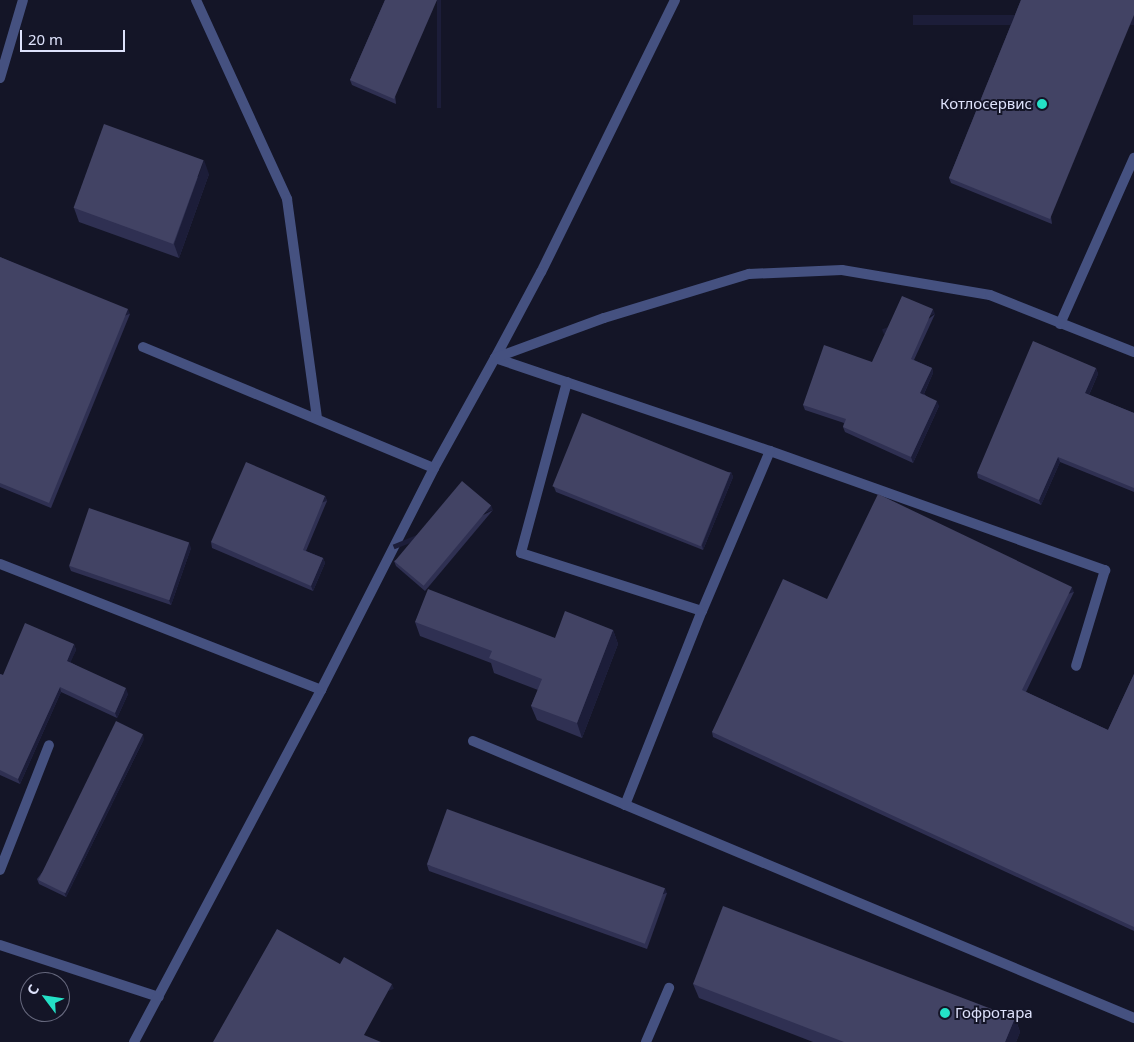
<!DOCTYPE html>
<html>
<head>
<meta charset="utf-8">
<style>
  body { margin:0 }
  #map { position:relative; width:1134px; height:1042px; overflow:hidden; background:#141527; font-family:"Noto Sans",sans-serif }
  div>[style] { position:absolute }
  .lane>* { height:10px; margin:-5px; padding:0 5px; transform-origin:5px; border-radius:5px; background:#455180 }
  .street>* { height:10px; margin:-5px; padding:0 5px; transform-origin:5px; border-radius:5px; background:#455180 }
  .wall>* { inset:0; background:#2f3052 }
  .shaded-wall>* { inset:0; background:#1c1d39; transform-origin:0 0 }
  .building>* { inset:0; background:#424364; transform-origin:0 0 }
  .dots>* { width:14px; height:14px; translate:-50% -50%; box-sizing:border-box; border:2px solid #141527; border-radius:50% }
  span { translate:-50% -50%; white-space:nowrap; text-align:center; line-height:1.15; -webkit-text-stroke:4px #141527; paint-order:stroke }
  .poi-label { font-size:15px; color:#dee2fb }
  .right { translate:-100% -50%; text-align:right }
  .left { translate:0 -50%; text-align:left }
  .north { position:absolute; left:20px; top:972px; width:50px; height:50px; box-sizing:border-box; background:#141527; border:1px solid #65677c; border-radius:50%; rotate:301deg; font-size:14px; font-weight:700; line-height:20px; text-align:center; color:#dee2fb }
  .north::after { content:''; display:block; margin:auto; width:18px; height:22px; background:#24e1c7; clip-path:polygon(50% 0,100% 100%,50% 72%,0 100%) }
  .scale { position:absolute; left:20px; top:30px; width:105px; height:22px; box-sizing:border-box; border:2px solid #dee2fb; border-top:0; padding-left:6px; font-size:15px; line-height:18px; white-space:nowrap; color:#dee2fb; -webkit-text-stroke:4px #141527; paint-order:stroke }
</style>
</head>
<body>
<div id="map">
  <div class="lane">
    <i style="left:196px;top:0;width:219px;rotate:65.4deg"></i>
    <i style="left:287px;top:199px;width:221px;rotate:82.2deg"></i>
    <i style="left:675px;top:0;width:303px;rotate:116.2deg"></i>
    <i style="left:541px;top:272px;width:98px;rotate:118.1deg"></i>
    <i style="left:495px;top:358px;width:290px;rotate:18.7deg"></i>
    <i style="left:770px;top:451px;width:356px;rotate:19.6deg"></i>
    <i style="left:1105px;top:570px;width:100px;rotate:106.8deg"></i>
    <i style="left:0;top:78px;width:81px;rotate:-73.6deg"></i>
    <i style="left:1060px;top:324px;width:182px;rotate:-66deg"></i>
    <i style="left:143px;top:347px;width:315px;rotate:22.6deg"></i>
    <i style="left:567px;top:382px;width:177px;rotate:105.1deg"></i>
    <i style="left:521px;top:553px;width:190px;rotate:17.8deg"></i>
    <i style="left:702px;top:611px;width:174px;rotate:-67deg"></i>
    <i style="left:473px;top:741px;width:717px;rotate:22.74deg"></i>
    <i style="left:625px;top:805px;width:209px;rotate:-68.4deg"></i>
    <i style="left:0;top:870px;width:134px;rotate:-68.6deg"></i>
    <i style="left:0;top:945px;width:167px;rotate:18.1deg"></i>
    <i style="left:646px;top:1042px;width:59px;rotate:-66.9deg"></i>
  </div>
  <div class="street">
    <i style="left:0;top:564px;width:345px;rotate:21.4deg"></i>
    <i style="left:134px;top:1042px;width:399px;rotate:-62deg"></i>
    <i style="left:321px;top:690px;width:249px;rotate:-63deg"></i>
    <i style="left:434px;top:468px;width:126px;rotate:-61deg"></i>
    <i style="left:495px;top:358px;width:116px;rotate:-20.2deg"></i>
    <i style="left:604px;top:318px;width:152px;rotate:-16.9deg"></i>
    <i style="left:749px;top:274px;width:93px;rotate:-2.5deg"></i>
    <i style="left:842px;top:270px;width:150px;rotate:9.6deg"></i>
    <i style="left:990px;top:295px;width:155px;rotate:21.6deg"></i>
  </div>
  <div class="wall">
    <i style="clip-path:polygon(385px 0,396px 104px,352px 85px,350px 80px)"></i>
    <i style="clip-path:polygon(1021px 0,1052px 224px,951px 183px,949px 178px)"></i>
    <i style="clip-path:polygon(209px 174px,179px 258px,79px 222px,74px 208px)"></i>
    <i style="clip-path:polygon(0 257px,130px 314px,51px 508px,0 487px)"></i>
    <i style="clip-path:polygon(935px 314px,914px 360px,932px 368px,933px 373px,924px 394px,939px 406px,913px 463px,845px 432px,843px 427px,844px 423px,805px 410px,803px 405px,872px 362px)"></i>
    <i style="clip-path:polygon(1096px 368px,1098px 374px,1089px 395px,1134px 413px,1134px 492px,1060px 462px,1041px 505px,978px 478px,977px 473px)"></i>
    <i style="clip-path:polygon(731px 472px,733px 477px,703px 550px,556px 492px,554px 487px)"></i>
    <i style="clip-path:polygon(325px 496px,327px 501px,306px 551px,323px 558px,325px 563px,313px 591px,212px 548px,211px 542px)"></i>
    <i style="clip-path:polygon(493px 510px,425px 591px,396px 566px,394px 561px)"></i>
    <i style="clip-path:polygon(191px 548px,171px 605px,71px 571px,69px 566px)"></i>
    <i style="clip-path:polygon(1074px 592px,1026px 692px,1108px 730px,1134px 674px,1134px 931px,713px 737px,712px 732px,827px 599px)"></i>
    <i style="clip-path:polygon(415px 622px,555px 638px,613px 630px,618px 644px,582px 738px,537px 720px,531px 706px,538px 690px,494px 673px,491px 663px,420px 636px)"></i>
    <i style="clip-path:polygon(74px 644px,76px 650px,70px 662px,128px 694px,117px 718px,61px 692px,20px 784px,0 775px,0 674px,3px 675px)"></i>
    <i style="clip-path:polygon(144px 739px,66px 897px,39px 884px,37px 879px)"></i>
    <i style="clip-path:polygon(427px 865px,667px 893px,647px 949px,429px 871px)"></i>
    <i style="clip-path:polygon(693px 984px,1015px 1018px,1020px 1032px,1016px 1042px,813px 1042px,699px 998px)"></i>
  </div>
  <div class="shaded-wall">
    <i style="left:437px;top:0;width:4px;height:108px"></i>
    <i style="left:1134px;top:15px;width:10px;height:221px;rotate:90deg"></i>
    <i style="clip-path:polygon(204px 160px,209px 174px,179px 258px,174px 244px)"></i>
    <i style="left:128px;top:309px;width:5px;height:209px;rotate:68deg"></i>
    <i style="left:933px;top:309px;width:5px;height:55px;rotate:68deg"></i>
    <i style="clip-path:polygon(932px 368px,933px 373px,922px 398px,920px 393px)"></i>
    <i style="clip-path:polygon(1096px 368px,1098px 374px,1087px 399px,1085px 393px)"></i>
    <i style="clip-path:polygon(937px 401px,939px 406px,913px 463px,911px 457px)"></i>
    <i style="clip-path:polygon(1058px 457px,1060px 462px,1041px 505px,1039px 500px)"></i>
    <i style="clip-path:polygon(731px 472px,733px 477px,703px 550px,702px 545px)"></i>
    <i style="left:325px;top:496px;width:5px;height:58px;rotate:68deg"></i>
    <i style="left:491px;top:505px;width:5px;height:106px;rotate:68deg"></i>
    <i style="clip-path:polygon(189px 542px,191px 548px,171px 605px,169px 600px)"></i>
    <i style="clip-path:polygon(323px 558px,325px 563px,313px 591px,311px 586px)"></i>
    <i style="left:1072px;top:587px;width:5px;height:114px;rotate:68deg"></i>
    <i style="clip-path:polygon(613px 630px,618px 644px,582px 738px,577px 723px)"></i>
    <i style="clip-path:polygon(74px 644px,76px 650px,69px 666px,67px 661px)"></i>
    <i style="clip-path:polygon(60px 687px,61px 692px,20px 784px,18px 779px)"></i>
    <i style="clip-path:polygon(126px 688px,128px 694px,117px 718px,115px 713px)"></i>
    <i style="clip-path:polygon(143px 734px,144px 739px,66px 897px,64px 892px)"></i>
    <i style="left:665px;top:888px;width:5px;height:59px;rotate:68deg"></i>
    <i style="left:392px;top:984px;width:5px;height:58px;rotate:68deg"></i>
    <i style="clip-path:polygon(1015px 1018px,1020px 1032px,1016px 1042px,1005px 1042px)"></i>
  </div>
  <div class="building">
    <i style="clip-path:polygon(385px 0,437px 0,394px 99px,350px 80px)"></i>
    <i style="clip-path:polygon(1021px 0,1134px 0,1134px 15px,1050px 219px,949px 178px)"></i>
    <i style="left:104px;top:124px;width:106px;height:89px;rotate:20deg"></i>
    <i style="clip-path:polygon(0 257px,128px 309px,49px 503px,0 483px)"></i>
    <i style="clip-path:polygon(902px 296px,933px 309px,911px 359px,932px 368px,920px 393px,937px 401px,911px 457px,843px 427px,846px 419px,803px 405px,824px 345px,872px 362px)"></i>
    <i style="clip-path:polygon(1033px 341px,1096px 368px,1085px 393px,1134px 413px,1134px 488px,1058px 457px,1039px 500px,977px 473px)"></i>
    <i style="left:582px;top:413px;width:160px;height:79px;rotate:22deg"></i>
    <i style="clip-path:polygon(246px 462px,325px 496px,303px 550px,323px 558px,311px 586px,211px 542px)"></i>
    <i style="left:462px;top:481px;width:38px;height:105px;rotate:40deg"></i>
    <i style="clip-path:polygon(878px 494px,1072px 587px,1022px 690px,1108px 730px,1134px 674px,1134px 927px,712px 732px,783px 579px,827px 599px)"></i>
    <i style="left:89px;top:508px;width:106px;height:61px;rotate:19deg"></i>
    <i style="clip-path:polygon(428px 589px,555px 638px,565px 611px,613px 630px,577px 723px,531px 706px,542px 679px,489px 658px,492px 651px,415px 622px)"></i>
    <i style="clip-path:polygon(25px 623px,74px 644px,67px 661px,126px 688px,115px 713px,60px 687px,18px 779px,0 770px,0 674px,3px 675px)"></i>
    <i style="left:116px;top:721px;width:30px;height:177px;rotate:26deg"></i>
    <i style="left:447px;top:809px;width:232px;height:59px;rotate:20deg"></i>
    <i style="clip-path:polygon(723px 906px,1015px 1018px,1005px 1042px,844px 1042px,693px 984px)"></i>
    <i style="clip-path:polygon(277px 929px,340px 964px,344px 957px,392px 984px,364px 1035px,381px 1042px,213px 1042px)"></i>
  </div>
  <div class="dots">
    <i style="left:1042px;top:104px;background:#24e1c7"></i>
    <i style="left:945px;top:1013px;background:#24e1c7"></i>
  </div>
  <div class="poi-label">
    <span class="right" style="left:1032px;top:104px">Котлосервис</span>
    <span class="left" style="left:955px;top:1013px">Гофротара</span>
  </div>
  <div class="north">С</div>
  <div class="scale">20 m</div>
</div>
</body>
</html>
